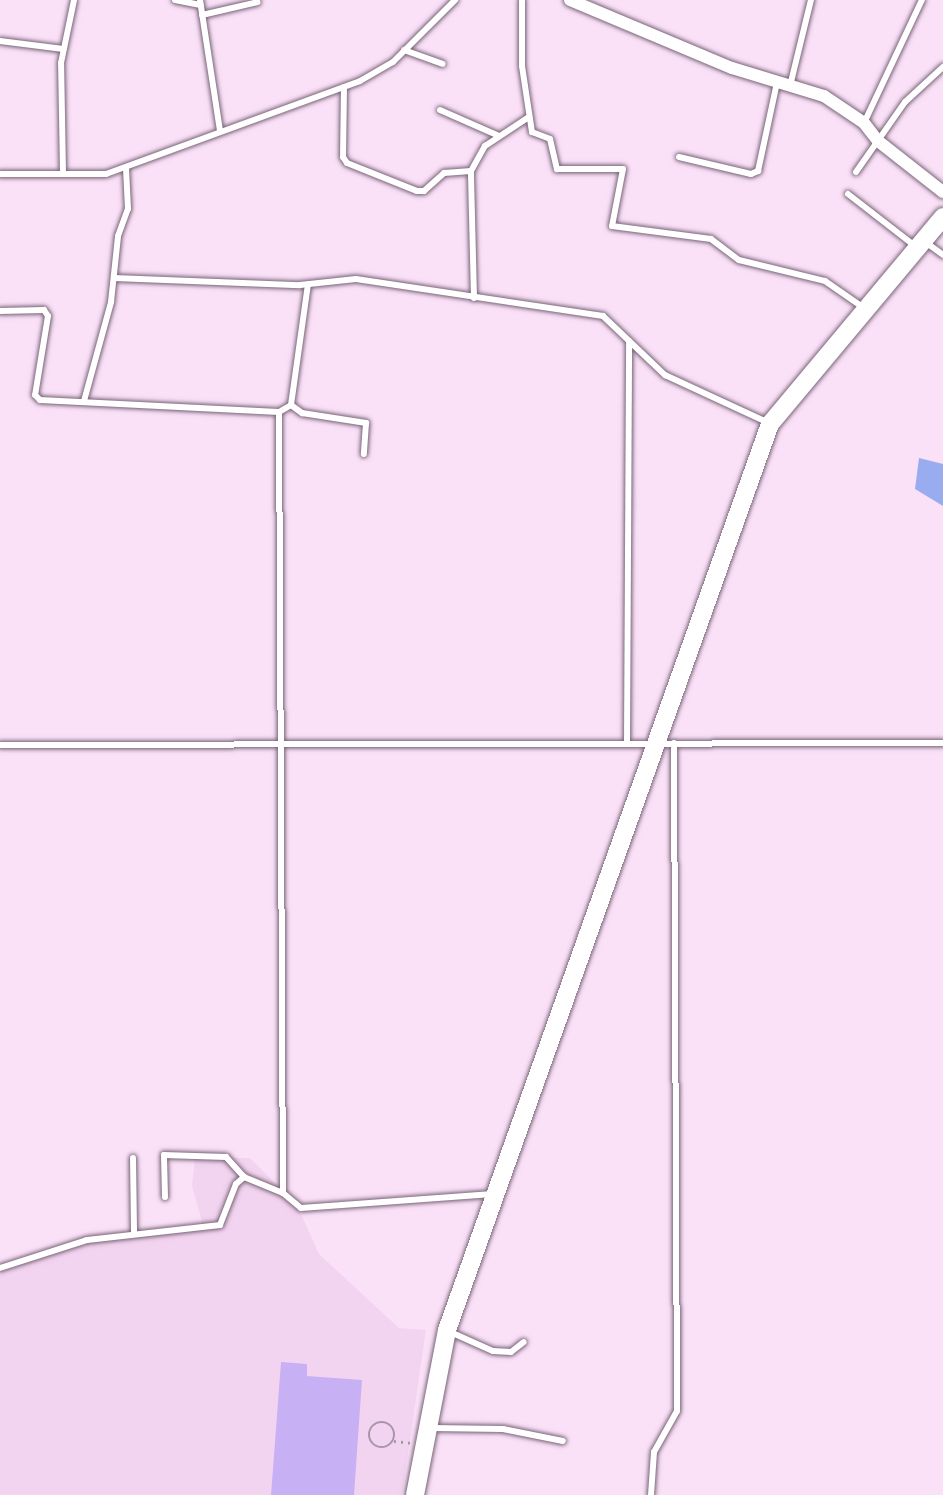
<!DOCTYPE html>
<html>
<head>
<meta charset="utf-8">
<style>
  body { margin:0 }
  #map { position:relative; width:943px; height:1495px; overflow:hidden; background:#fae1f8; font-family:"Varela Round",sans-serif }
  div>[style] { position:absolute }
  .built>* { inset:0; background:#f3d4f0 }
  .water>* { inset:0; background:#99acef }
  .building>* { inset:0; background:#c8b0f5 }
  .path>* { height:2.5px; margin-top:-1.25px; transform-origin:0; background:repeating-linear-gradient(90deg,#a997a8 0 2px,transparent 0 7px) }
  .path>.ring { margin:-1.25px; padding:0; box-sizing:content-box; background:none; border:2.5px solid #a997a8; border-radius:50% }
  .roads { filter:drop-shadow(0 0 2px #796477) drop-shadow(0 0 2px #796477) }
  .lane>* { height:6px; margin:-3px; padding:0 3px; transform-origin:3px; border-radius:3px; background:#fff }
  .street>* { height:12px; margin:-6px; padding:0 6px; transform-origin:6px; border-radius:6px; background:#fff }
  .secondary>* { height:18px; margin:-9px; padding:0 9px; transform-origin:9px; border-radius:9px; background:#fff }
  span { translate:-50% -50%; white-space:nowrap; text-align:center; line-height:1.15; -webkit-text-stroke:5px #fef4fd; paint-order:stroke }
</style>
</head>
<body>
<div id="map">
  <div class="built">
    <i style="clip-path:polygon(195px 1158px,250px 1158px,297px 1205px,319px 1254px,399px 1328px,426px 1330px,402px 1495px,0 1495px,0 1271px,89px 1237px,142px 1230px,182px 1233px,203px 1225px,192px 1186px)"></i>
  </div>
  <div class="water">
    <i style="clip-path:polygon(919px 458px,943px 464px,943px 506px,915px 489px)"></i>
  </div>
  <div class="building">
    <i style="clip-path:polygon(281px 1362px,307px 1364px,307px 1376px,362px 1380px,354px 1495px,271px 1495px)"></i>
  </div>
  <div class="path">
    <i class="ring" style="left:369px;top:1422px;width:23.5px;height:23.5px"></i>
    <i style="left:394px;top:1441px;width:18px;rotate:6deg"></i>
  </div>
  <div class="roads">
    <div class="lane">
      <i style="left:175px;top:0;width:26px;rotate:11deg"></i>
      <i style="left:200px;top:0;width:133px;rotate:81.3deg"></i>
      <i style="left:522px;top:0;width:66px;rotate:90deg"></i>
      <i style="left:522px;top:66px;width:67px;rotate:81.4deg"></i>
      <i style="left:532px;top:132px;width:19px;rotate:21deg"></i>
      <i style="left:550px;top:139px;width:31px;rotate:77deg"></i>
      <i style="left:557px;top:169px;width:66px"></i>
      <i style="left:623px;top:169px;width:58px;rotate:100.9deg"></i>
      <i style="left:612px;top:226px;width:100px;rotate:7.5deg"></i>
      <i style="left:711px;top:239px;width:35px;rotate:37deg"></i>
      <i style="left:739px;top:260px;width:89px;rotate:13.7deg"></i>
      <i style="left:825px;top:281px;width:47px;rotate:34.7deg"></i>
      <i style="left:202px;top:15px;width:57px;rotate:-13.1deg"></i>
      <i style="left:0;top:41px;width:64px;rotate:7.2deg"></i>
      <i style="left:404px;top:50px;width:41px;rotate:19.7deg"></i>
      <i style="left:790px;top:86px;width:89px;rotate:-76.3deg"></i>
      <i style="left:344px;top:87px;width:70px;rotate:90.8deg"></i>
      <i style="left:343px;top:157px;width:7px;rotate:56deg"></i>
      <i style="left:347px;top:163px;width:75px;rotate:21.8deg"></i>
      <i style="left:417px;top:191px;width:7px"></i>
      <i style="left:424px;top:191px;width:27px;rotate:-42deg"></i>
      <i style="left:444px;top:173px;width:27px;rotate:-4deg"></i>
      <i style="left:440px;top:110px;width:64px;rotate:23.8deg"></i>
      <i style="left:864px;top:123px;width:136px;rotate:-64.8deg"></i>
      <i style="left:679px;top:157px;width:74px;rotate:13.3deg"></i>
      <i style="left:751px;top:174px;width:8px;rotate:-23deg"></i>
      <i style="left:758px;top:171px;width:91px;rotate:-77.9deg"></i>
      <i style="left:856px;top:172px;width:85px;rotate:-55deg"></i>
      <i style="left:905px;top:102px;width:52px;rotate:-42.6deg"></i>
      <i style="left:63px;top:173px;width:110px;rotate:-91deg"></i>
      <i style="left:61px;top:63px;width:64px;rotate:-78.3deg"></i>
      <i style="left:0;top:174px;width:106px"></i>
      <i style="left:106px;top:174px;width:270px;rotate:-20.1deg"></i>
      <i style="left:360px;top:81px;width:38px;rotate:-30deg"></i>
      <i style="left:393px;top:62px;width:88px;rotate:-45deg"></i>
      <i style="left:848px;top:194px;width:85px;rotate:37.8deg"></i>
      <i style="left:924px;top:241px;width:24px;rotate:36deg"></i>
      <i style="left:114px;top:278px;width:186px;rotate:2.2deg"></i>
      <i style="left:300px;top:285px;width:56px;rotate:-6.1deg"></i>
      <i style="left:356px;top:279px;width:250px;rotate:8.5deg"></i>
      <i style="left:603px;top:316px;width:86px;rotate:43.6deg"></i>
      <i style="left:665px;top:375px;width:115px;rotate:24.8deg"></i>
      <i style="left:474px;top:298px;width:127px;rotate:-91.4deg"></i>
      <i style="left:471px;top:171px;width:29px;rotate:-61deg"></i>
      <i style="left:485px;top:146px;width:53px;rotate:-33.4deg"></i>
      <i style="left:0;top:311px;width:44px;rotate:-1.3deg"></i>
      <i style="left:44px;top:310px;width:7px;rotate:56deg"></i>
      <i style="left:48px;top:316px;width:80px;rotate:99.3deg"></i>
      <i style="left:35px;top:395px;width:7px;rotate:45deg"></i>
      <i style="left:40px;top:400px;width:239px;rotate:2.9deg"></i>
      <i style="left:279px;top:412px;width:14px;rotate:-30deg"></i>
      <i style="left:291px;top:405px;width:122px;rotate:-82deg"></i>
      <i style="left:84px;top:401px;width:103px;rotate:-74.7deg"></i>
      <i style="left:111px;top:302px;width:66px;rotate:-83.9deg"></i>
      <i style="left:118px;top:236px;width:29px;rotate:-70deg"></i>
      <i style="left:128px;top:209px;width:41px;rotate:-92.8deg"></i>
      <i style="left:291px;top:405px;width:14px;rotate:36deg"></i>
      <i style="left:302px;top:413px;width:65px;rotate:8.9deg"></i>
      <i style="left:366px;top:423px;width:31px;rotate:94deg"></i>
      <i style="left:279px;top:412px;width:781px;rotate:89.71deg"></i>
      <i style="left:283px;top:1193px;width:23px;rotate:40deg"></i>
      <i style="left:301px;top:1208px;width:192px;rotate:-4.2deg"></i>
      <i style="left:627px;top:744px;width:403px;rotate:-89.7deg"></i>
      <i style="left:0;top:745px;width:943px;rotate:-0.12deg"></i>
      <i style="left:133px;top:1158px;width:76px;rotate:89.2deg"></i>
      <i style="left:165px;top:1197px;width:42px;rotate:-91.4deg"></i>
      <i style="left:164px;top:1155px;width:62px;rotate:1.8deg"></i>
      <i style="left:226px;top:1157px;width:27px;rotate:48deg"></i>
      <i style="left:0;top:1268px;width:91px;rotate:-17.8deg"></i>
      <i style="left:87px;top:1240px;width:134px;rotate:-6.4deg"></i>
      <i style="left:220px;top:1225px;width:44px;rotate:-68.7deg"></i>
      <i style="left:236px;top:1184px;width:11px;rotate:-41deg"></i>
      <i style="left:244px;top:1177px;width:42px;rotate:22.3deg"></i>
      <i style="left:448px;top:1331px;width:49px;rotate:24deg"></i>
      <i style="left:493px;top:1351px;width:18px;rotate:3deg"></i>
      <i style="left:511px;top:1352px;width:16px;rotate:-38deg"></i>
      <i style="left:432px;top:1428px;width:71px;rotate:0.8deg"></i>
      <i style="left:503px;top:1429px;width:61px;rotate:11.3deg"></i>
      <i style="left:651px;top:1495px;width:43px;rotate:-86deg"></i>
      <i style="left:654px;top:1452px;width:47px;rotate:-60.7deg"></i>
      <i style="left:677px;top:1411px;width:668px;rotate:-90.26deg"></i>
    </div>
    <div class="street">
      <i style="left:570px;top:0;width:176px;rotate:22.8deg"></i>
      <i style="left:732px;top:68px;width:96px;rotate:16.9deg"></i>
      <i style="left:824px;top:96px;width:48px;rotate:34deg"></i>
      <i style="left:864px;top:123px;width:23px;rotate:52deg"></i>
      <i style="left:878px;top:141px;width:83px;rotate:38.1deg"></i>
    </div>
    <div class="secondary">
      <i style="left:415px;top:1495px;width:168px;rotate:-79deg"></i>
      <i style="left:447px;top:1330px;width:962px;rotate:-70.38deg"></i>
      <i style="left:770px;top:424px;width:270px;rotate:-50.1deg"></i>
    </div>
  </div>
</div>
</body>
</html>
